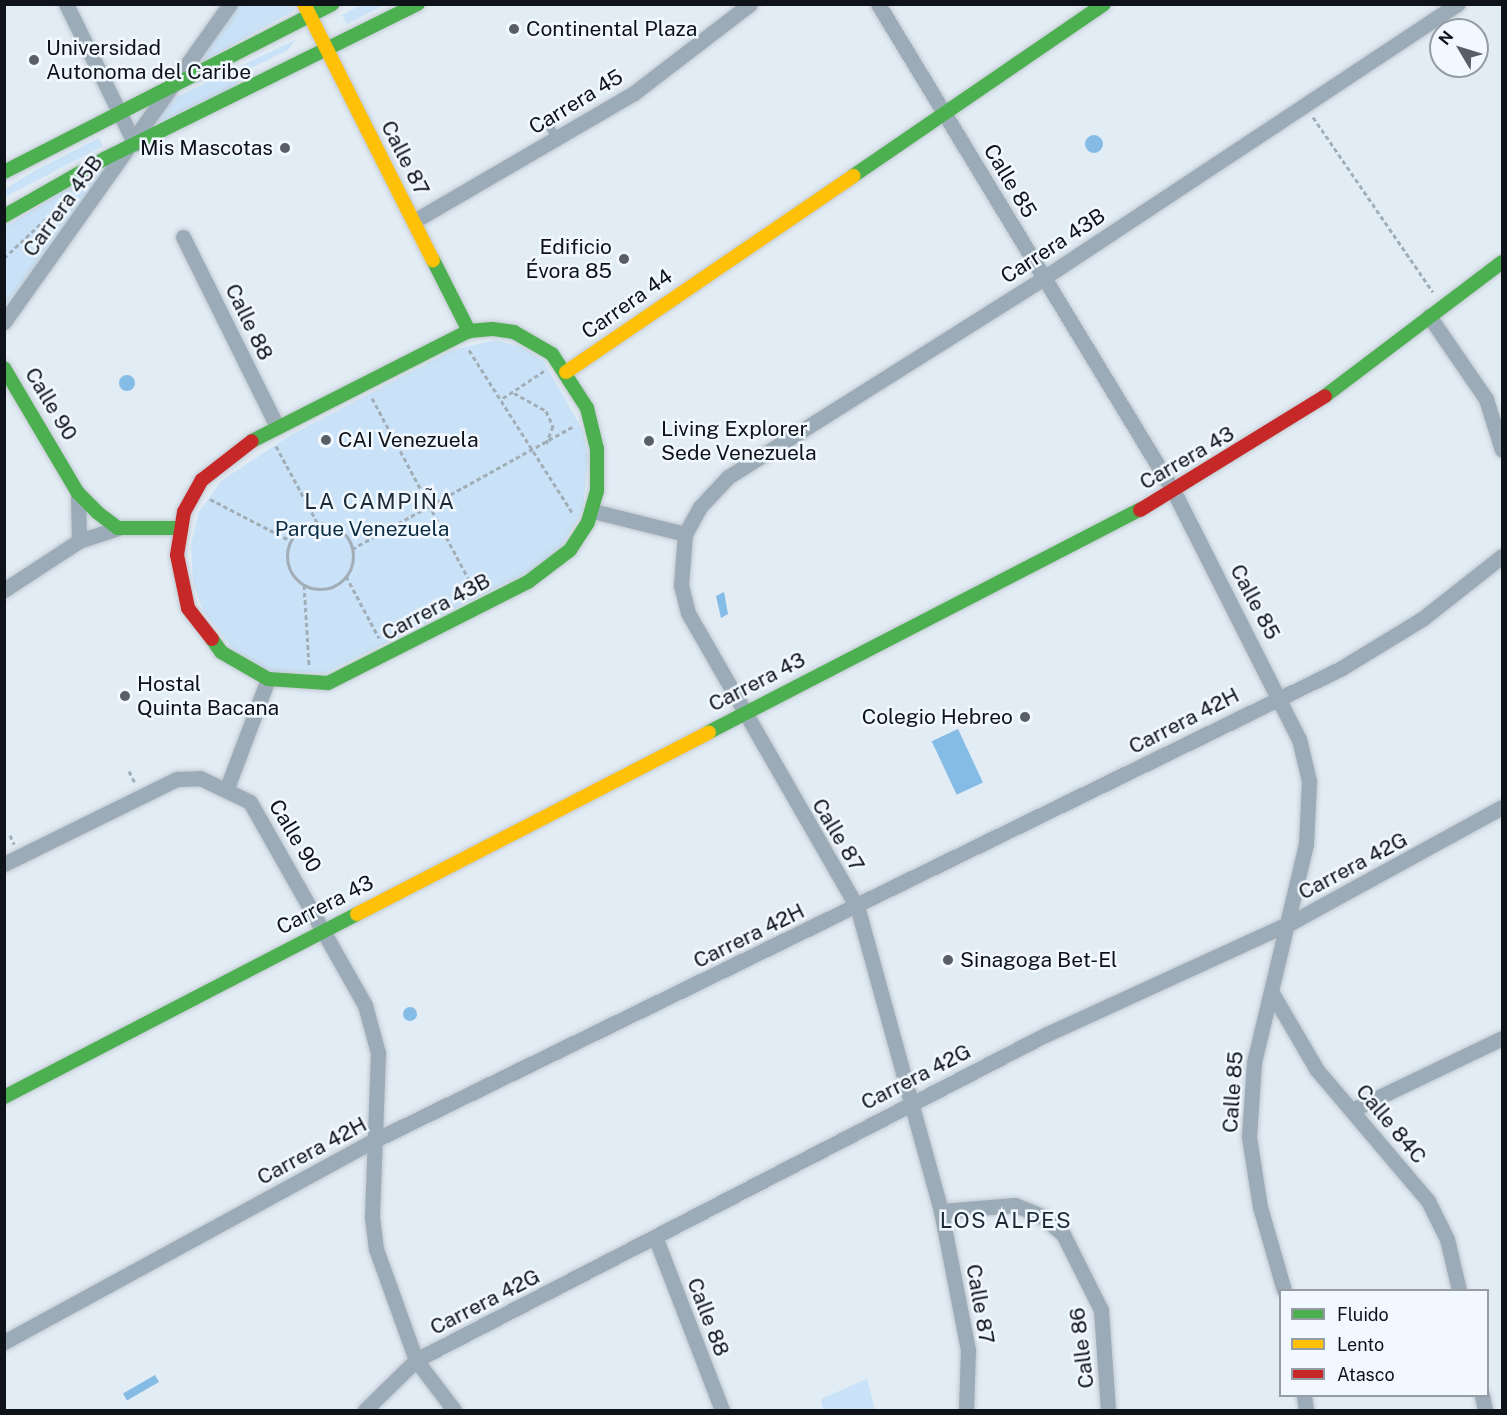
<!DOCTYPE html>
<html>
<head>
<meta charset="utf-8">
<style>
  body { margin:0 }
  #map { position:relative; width:1507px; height:1415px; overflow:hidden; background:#e2ecf5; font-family:"Public Sans",sans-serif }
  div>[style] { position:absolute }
  .green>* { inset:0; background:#c9e2f7 }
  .water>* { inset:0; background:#84bce6; transform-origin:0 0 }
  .round { border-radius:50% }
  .path>* { height:3px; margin-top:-1.5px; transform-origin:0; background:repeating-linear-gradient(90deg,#a2aeb7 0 4.5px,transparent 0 7.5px) }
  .path>.ring { margin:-1.5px; padding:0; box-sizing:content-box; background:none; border:3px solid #a2aeb7; border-radius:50% }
  .roads { filter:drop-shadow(0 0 2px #c2c9d0) drop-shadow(0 0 2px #c2c9d0) }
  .lane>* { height:8px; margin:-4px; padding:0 4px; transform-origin:4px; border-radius:4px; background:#9babb7 }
  .street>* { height:15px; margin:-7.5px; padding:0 7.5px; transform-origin:7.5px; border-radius:7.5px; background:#9babb7 }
  .fast>* { height:14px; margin:-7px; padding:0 7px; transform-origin:7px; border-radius:7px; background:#4caf50 }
  .slow>* { height:14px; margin:-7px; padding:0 7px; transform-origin:7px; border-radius:7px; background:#ffc107 }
  .jam>* { height:14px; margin:-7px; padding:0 7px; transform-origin:7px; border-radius:7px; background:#c62828 }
  .dots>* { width:16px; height:16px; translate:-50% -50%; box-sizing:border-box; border:3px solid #f1f8ff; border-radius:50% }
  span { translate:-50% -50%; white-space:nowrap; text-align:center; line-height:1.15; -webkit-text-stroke:5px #f1f8ff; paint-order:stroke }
  .poi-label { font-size:21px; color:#0d1319 }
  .left { translate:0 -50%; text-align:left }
  .right { translate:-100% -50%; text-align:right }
  .street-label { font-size:21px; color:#0d1319 }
  .park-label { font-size:21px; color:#0b2d44 }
  .neighbourhood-label { font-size:22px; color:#1c2b37; letter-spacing:1.5px }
  .frame { position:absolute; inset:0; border:6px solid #0d1319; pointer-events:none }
  .legend { position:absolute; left:1279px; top:1289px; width:210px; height:108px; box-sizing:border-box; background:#f1f8ff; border:2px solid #969ca3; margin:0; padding:8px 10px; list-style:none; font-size:18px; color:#0d1319 }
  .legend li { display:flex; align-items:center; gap:12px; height:30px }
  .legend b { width:30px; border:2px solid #969ca3 }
  .north { position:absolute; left:1429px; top:18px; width:60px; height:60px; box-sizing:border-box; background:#f1f8ff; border:2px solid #969ca3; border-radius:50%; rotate:308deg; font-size:16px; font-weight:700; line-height:24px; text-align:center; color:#0d1319 }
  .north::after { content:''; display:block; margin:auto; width:21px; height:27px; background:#585f66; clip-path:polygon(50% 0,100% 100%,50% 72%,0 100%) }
</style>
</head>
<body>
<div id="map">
  <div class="green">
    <i style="clip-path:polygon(239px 5px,293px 5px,295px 10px,185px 71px)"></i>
    <i style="clip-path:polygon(361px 5px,384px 5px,347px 24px,342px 15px)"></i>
    <i style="clip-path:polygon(295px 40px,288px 50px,241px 73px,236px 86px,145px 131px,137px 116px)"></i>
    <i style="clip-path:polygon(99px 138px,103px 146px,5px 197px,5px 189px,36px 170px)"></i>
    <i style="clip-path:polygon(111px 162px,5px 306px,5px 227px)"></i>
    <i style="clip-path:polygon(496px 340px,522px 347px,544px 362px,583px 431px,588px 456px,583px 510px,560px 549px,537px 568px,325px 673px,269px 672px,235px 651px,203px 611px,193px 582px,191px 545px,199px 512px,221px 481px,289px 436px,453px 350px)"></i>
    <i style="clip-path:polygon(867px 1379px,875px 1410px,823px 1410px,821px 1399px)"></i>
  </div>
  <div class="water">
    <i class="round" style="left:1085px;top:135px;width:18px;height:18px"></i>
    <i class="round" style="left:119px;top:375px;width:16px;height:16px"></i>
    <i style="clip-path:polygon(724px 592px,728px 614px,721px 618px,716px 596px)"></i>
    <i style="left:958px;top:729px;width:59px;height:29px;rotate:65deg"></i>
    <i class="round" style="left:403px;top:1007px;width:14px;height:14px"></i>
    <i style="left:155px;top:1375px;width:8px;height:37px;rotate:60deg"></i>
  </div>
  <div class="path">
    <i style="left:1313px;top:117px;width:212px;rotate:55.6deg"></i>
    <i style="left:4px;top:258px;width:64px;rotate:-43.1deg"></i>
    <i style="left:469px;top:350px;width:194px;rotate:57.6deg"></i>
    <i style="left:514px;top:393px;width:37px;rotate:29deg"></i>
    <i style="left:546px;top:411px;width:17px;rotate:65deg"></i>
    <i style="left:553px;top:426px;width:19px;rotate:111deg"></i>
    <i style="left:372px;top:398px;width:219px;rotate:61.9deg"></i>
    <i style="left:503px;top:398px;width:49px;rotate:-33.4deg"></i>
    <i style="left:276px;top:446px;width:86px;rotate:61.7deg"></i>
    <i style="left:210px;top:499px;width:91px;rotate:27.4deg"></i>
    <i class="ring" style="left:287px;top:523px;width:63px;height:63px"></i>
    <i style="left:352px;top:549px;width:252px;rotate:-29deg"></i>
    <i style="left:346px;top:576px;width:70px;rotate:62deg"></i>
    <i style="left:304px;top:585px;width:80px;rotate:86.4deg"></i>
    <i style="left:129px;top:771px;width:13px;rotate:63deg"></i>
    <i style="left:10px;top:835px;width:10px;rotate:66deg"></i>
  </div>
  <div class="roads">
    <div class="lane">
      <i style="left:548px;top:123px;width:17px;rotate:62deg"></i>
    </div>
    <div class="street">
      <i style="left:66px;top:4px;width:156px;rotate:63.8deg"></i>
      <i style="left:878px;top:4px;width:571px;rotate:58.76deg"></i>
      <i style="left:1174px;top:492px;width:277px;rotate:63.2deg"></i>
      <i style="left:1299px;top:739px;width:43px;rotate:76.6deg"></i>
      <i style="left:1309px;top:781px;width:63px;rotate:92.7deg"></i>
      <i style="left:1306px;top:844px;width:225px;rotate:103.4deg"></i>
      <i style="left:1254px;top:1063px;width:74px;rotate:93.9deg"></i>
      <i style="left:1249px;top:1137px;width:71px;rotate:81.1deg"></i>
      <i style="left:1260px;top:1207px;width:86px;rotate:73.9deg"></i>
      <i style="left:414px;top:221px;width:255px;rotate:-30.2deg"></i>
      <i style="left:634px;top:93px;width:146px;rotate:-37.5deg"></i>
      <i style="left:183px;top:237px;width:211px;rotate:63.6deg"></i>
      <i style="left:1429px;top:316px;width:101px;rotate:55.5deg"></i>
      <i style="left:1486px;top:399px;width:53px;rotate:72.6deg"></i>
      <i style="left:4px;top:322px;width:390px;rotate:-54.6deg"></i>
      <i style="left:78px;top:493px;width:48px;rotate:88.8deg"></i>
      <i style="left:593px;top:511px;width:95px;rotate:14deg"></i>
      <i style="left:4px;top:590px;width:90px;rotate:-33.2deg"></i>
      <i style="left:79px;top:541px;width:41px;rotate:-18.4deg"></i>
      <i style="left:227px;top:788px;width:116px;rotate:-69.4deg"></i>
      <i style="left:4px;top:864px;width:193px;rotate:-26.2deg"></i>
      <i style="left:177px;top:779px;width:23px;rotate:-2deg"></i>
      <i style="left:200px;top:778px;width:55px;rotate:25.6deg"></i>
      <i style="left:250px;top:802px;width:233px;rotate:60.5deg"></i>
      <i style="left:365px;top:1005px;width:50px;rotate:74.8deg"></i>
      <i style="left:378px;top:1053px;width:164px;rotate:92.1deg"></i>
      <i style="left:372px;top:1217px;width:32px;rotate:83deg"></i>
      <i style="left:376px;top:1249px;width:118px;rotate:70.2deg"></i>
      <i style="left:416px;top:1360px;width:63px;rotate:52.8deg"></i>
      <i style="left:1272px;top:993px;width:89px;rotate:59.7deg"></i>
      <i style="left:1317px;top:1070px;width:172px;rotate:49.7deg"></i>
      <i style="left:1428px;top:1201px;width:42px;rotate:63.4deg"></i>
      <i style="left:1447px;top:1239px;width:52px;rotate:76.8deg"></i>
      <i style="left:1352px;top:1110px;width:166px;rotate:-25.6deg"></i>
      <i style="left:941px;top:1211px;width:74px;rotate:-4.6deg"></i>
      <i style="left:1015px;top:1205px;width:29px;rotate:22deg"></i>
      <i style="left:1042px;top:1216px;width:28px;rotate:41deg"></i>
      <i style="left:1063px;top:1234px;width:85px;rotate:63.4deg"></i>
      <i style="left:1101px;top:1310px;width:100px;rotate:86deg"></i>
      <i style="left:656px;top:1239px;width:183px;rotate:68.9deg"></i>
      <i style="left:4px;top:1342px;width:420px;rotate:-28.6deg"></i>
      <i style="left:373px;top:1141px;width:1076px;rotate:-26.02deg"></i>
      <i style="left:1340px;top:669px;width:96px;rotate:-31.4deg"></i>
      <i style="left:1422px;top:619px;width:102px;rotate:-38.2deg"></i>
      <i style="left:1304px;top:1396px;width:14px;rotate:82deg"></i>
      <i style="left:1482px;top:1396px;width:14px;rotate:78deg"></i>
      <i style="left:365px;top:1410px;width:71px;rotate:-44.4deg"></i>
      <i style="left:416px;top:1360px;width:708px;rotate:-27.33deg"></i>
      <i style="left:1045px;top:1035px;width:272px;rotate:-24.6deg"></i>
      <i style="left:1292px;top:922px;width:239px;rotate:-28.7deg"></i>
      <i style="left:966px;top:1410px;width:60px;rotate:-88.1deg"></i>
      <i style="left:968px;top:1350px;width:142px;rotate:-101deg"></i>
      <i style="left:941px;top:1211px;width:315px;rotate:-105.4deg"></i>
      <i style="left:857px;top:907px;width:339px;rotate:-119.9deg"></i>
      <i style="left:688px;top:613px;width:29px;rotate:-104deg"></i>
      <i style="left:681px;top:585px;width:51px;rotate:-85.5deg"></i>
      <i style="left:685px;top:534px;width:31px;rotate:-61deg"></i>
      <i style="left:700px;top:507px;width:41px;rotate:-47deg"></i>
      <i style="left:728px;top:477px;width:375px;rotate:-32.2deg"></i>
      <i style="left:1045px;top:277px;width:495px;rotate:-33.5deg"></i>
    </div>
    <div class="fast">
      <i style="left:4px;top:172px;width:369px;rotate:-27.1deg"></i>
      <i style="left:853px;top:176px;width:304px;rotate:-34.4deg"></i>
      <i style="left:4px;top:216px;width:117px;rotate:-29.6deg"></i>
      <i style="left:106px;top:158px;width:348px;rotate:-26.3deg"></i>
      <i style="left:433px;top:260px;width:80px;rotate:63.1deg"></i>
      <i style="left:4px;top:368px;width:145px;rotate:59.4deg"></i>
      <i style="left:78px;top:493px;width:28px;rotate:45deg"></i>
      <i style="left:98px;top:513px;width:25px;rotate:37deg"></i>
      <i style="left:118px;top:528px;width:61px"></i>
      <i style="left:1325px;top:396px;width:222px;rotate:-37.1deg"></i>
      <i style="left:252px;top:441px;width:243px;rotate:-26.9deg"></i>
      <i style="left:469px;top:331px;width:23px;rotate:-5deg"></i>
      <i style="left:212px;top:639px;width:16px;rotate:55deg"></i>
      <i style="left:221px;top:652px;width:54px;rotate:29.9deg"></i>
      <i style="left:268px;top:679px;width:60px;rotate:3.8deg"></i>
      <i style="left:328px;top:683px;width:224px;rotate:-26.8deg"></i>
      <i style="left:528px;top:582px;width:53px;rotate:-37.3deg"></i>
      <i style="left:570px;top:550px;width:33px;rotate:-57deg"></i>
      <i style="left:588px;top:522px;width:32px;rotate:-74deg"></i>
      <i style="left:597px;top:491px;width:42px;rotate:-90deg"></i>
      <i style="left:597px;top:449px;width:42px;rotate:-103.7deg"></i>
      <i style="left:587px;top:408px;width:64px;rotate:-122.9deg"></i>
      <i style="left:552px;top:354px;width:44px;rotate:-149.9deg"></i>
      <i style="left:514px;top:332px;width:22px;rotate:-172deg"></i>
      <i style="left:709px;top:732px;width:485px;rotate:-27.3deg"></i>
      <i style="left:4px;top:1097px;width:398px;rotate:-27.4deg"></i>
    </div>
    <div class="slow">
      <i style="left:304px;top:4px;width:287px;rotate:63.3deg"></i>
      <i style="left:566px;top:372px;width:348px;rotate:-34.3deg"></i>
      <i style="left:357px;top:914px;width:396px;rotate:-27.3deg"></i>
    </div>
    <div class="jam">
      <i style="left:1140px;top:510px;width:217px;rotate:-31.6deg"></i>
      <i style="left:212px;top:639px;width:39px;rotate:-128deg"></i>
      <i style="left:188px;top:608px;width:54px;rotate:-101.7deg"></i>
      <i style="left:177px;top:555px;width:44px;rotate:-80.8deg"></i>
      <i style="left:184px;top:512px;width:37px;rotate:-61deg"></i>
      <i style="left:202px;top:480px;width:63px;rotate:-38deg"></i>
    </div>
  </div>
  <div class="dots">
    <i style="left:514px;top:29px;background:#585f66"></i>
    <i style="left:34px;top:60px;background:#585f66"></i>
    <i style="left:285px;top:148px;background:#585f66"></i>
    <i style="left:624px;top:259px;background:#585f66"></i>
    <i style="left:326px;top:440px;background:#585f66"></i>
    <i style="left:649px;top:441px;background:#585f66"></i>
    <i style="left:125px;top:696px;background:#585f66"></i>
    <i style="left:1025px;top:717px;background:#585f66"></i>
    <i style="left:948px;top:960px;background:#585f66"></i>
  </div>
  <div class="poi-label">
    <span class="left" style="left:526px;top:29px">Continental Plaza</span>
    <span class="left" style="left:46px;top:60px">Universidad<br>Autonoma del Caribe</span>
    <span class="right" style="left:273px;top:148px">Mis Mascotas</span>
    <span class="right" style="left:612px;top:259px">Edificio<br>Évora 85</span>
    <span class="left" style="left:661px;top:441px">Living Explorer<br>Sede Venezuela</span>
    <span class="left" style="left:338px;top:440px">CAI Venezuela</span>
    <span class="left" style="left:137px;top:696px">Hostal<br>Quinta Bacana</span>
    <span class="right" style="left:1013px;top:717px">Colegio Hebreo</span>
    <span class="left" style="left:960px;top:960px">Sinagoga Bet-El</span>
  </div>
  <div class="street-label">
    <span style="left:576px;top:102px;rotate:-31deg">Carrera 45</span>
    <span style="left:405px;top:158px;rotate:63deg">Calle 87</span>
    <span style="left:1010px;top:181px;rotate:59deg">Calle 85</span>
    <span style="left:63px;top:206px;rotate:-54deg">Carrera 45B</span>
    <span style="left:1053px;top:246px;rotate:-33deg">Carrera 43B</span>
    <span style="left:627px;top:304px;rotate:-35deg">Carrera 44</span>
    <span style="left:249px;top:322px;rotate:64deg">Calle 88</span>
    <span style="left:51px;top:404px;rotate:59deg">Calle 90</span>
    <span style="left:1187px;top:458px;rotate:-30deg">Carrera 43</span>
    <span style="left:1255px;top:602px;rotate:62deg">Calle 85</span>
    <span style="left:436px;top:607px;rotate:-28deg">Carrera 43B</span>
    <span style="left:757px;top:682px;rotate:-27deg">Carrera 43</span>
    <span style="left:1184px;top:721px;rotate:-27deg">Carrera 42H</span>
    <span style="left:838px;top:835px;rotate:59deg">Calle 87</span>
    <span style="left:295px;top:836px;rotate:59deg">Calle 90</span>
    <span style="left:1353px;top:866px;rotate:-28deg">Carrera 42G</span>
    <span style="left:325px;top:905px;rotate:-27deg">Carrera 43</span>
    <span style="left:749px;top:936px;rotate:-26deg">Carrera 42H</span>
    <span style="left:916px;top:1077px;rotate:-27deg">Carrera 42G</span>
    <span style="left:1233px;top:1092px;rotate:-86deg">Calle 85</span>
    <span style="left:1391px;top:1124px;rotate:50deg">Calle 84C</span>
    <span style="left:312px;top:1151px;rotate:-28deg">Carrera 42H</span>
    <span style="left:485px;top:1302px;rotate:-27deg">Carrera 42G</span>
    <span style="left:980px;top:1304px;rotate:80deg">Calle 87</span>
    <span style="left:708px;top:1317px;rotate:69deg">Calle 88</span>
    <span style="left:1082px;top:1348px;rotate:-97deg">Calle 86</span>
  </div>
  <div class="park-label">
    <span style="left:362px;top:529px">Parque Venezuela</span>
  </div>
  <div class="neighbourhood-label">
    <span style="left:380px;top:502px">LA CAMPIÑA</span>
    <span style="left:1006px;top:1221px">LOS ALPES</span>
  </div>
  <div class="frame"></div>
  <ul class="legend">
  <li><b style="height:8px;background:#4caf50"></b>Fluido</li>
  <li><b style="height:8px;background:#ffc107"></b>Lento</li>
  <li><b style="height:8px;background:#c62828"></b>Atasco</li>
  </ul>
  <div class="north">N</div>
</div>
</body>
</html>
